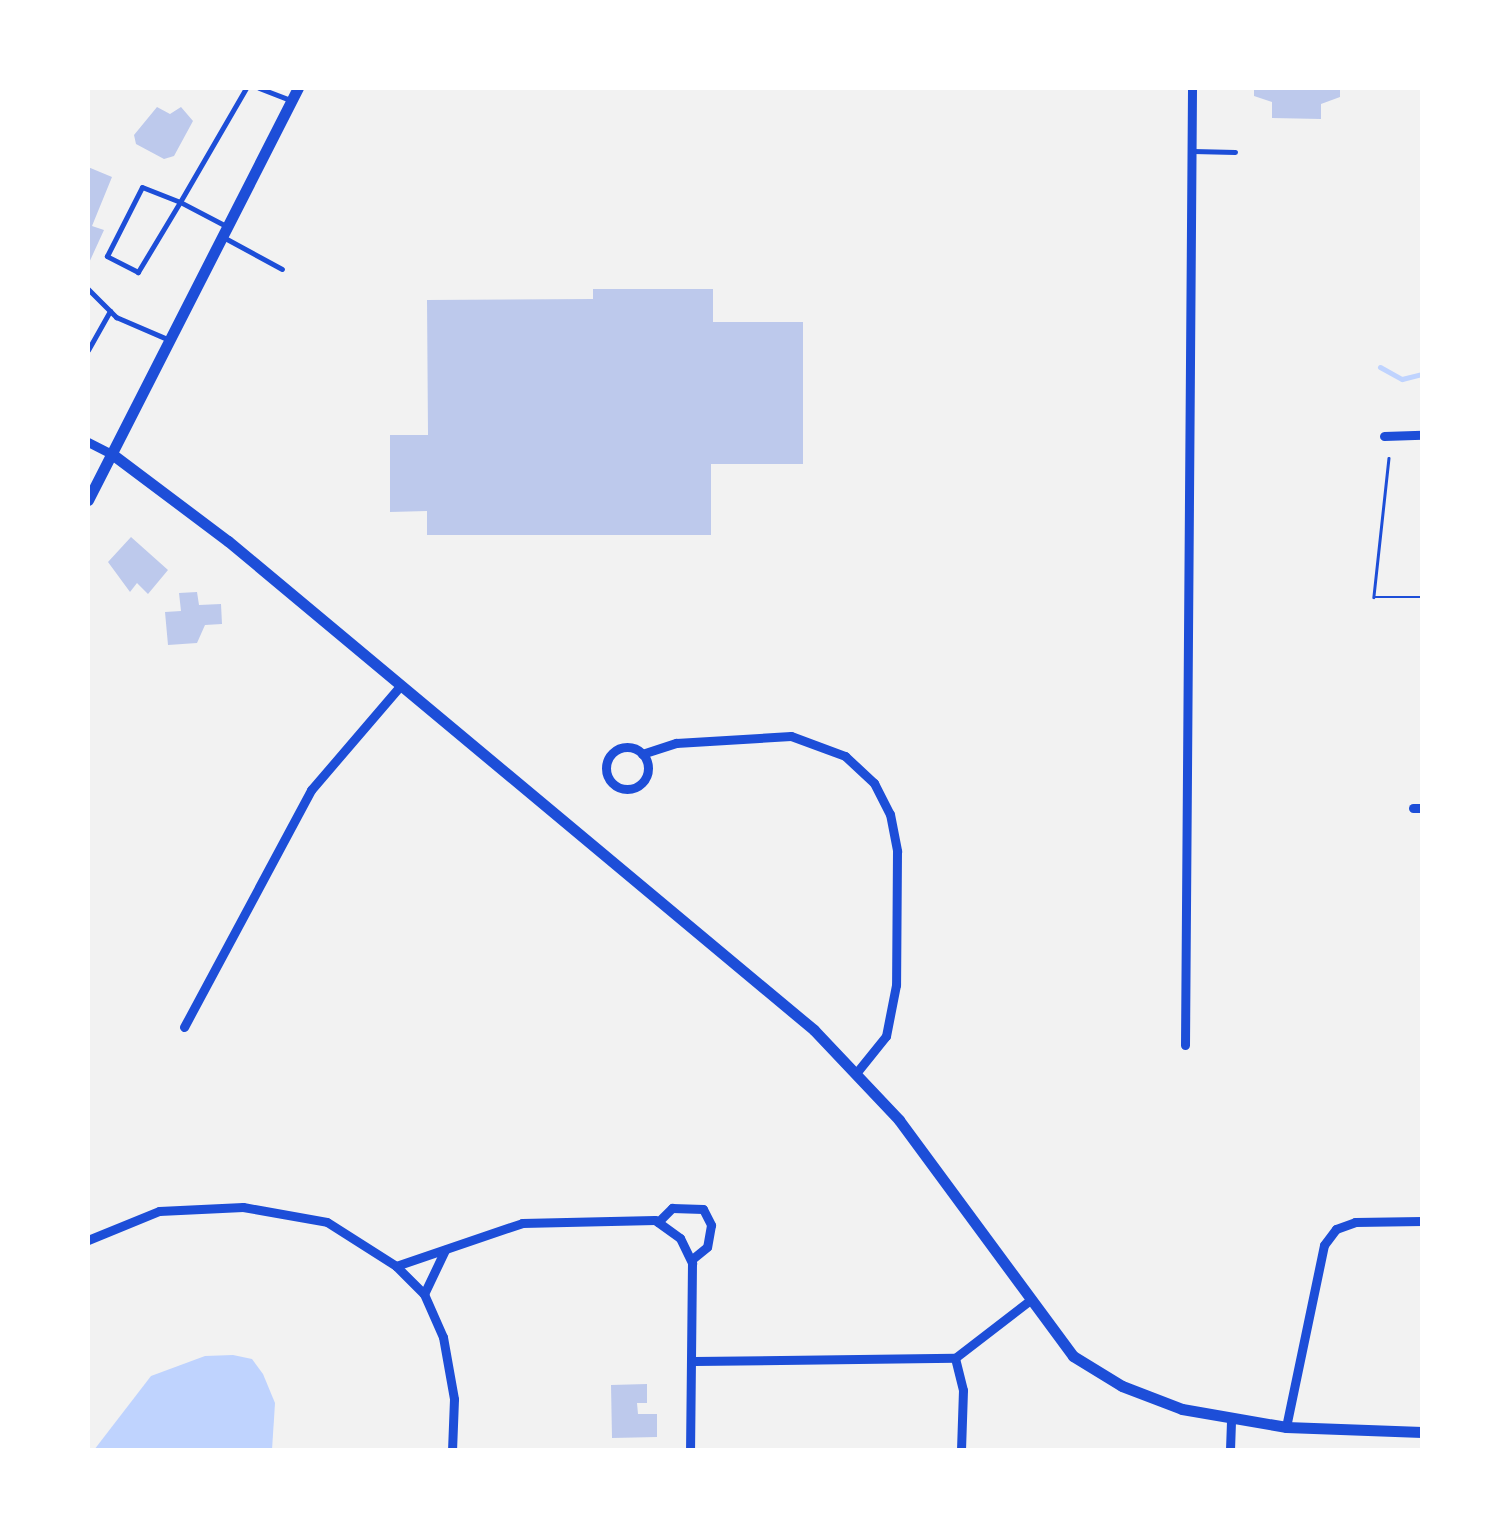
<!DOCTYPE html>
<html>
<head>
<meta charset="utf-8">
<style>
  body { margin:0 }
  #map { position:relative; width:1510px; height:1538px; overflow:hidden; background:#f2f2f2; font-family:"Work Sans",sans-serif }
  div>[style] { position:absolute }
  .water>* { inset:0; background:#bfd3fe }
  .stream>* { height:5px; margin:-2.5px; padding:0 2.5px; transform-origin:2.5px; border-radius:2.5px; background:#bfd3fe }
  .building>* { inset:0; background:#bdc9ec }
  .path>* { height:2.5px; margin:-1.25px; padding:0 1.25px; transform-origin:1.25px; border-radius:1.25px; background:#1d4ed8 }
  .service>* { height:5px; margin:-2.5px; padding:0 2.5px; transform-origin:2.5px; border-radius:2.5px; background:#1d4ed8 }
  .minor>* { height:9px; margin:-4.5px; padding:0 4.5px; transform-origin:4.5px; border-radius:4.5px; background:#1d4ed8 }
  .minor>.ring { margin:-4.5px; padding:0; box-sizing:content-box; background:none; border:9px solid #1d4ed8; border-radius:50% }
  .tertiary>* { height:11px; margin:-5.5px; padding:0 5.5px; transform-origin:5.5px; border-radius:5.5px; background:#1d4ed8 }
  span { translate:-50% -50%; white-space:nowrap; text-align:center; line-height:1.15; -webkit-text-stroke:10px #fff; paint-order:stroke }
  .frame { position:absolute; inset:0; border:90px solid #fff; pointer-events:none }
</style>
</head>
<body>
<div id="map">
  <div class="water">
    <i style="clip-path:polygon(233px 1355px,252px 1359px,263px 1374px,275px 1403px,272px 1450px,94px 1450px,151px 1376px,205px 1356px)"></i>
  </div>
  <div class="stream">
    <i style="left:1380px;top:367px;width:25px;rotate:29deg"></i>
    <i style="left:1402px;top:379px;width:21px;rotate:-14deg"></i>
  </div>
  <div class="building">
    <i style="clip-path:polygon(1254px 88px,1340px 88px,1340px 97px,1321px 104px,1321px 119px,1272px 118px,1272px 102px,1254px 96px)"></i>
    <i style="clip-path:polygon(157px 107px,170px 114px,181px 107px,193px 121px,174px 156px,164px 159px,136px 144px,134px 135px)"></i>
    <i style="clip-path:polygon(88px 167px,112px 177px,92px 226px,104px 230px,88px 265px)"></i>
    <i style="clip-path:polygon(593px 289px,713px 289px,713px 322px,803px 322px,803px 464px,711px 464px,711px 535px,427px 535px,427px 511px,390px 512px,390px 435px,428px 435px,427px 300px,593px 299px)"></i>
    <i style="clip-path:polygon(131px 537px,168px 570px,148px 594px,137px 583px,130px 592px,108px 562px)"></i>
    <i style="clip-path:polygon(197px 592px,199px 605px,221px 604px,222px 624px,205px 625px,197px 643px,168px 645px,165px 612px,181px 611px,179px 593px)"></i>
    <i style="clip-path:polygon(647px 1384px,647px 1403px,637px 1403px,638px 1414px,657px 1414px,657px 1437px,612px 1438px,611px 1385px)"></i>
  </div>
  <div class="path">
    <i style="left:1389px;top:458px;width:140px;rotate:96.2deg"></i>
    <i style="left:1374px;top:597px;width:48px"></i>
  </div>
  <div class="service">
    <i style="left:259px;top:88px;width:31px;rotate:21deg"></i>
    <i style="left:1193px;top:151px;width:42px;rotate:1.4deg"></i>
    <i style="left:142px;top:187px;width:41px;rotate:21.5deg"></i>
    <i style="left:180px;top:202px;width:82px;rotate:121deg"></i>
    <i style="left:138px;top:272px;width:35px;rotate:-153deg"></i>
    <i style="left:107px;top:256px;width:77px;rotate:-63.1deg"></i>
    <i style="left:226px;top:226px;width:52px;rotate:-152.4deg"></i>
    <i style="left:180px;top:202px;width:132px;rotate:-59.9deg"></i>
    <i style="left:223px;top:237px;width:67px;rotate:28.5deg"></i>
    <i style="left:88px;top:289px;width:40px;rotate:45deg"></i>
    <i style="left:116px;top:317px;width:56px;rotate:23.3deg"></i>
    <i style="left:88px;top:350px;width:45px;rotate:-60.6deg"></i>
  </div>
  <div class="minor">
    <i style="left:1384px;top:436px;width:38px;rotate:-2deg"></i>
    <i style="left:88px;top:442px;width:27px;rotate:27deg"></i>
    <i class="ring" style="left:606px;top:747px;width:33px;height:33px"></i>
    <i style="left:642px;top:754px;width:36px;rotate:-18deg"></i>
    <i style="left:676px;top:743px;width:115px;rotate:-3.5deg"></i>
    <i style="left:791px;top:736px;width:58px;rotate:20.3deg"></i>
    <i style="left:845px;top:756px;width:40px;rotate:43deg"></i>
    <i style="left:874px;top:783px;width:35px;rotate:63deg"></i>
    <i style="left:890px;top:814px;width:38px;rotate:79deg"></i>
    <i style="left:897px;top:851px;width:134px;rotate:90.4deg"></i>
    <i style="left:896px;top:985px;width:52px;rotate:101.1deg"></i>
    <i style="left:886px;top:1036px;width:46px;rotate:128.9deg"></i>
    <i style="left:1413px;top:808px;width:9px"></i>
    <i style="left:184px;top:1027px;width:269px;rotate:-61.8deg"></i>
    <i style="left:311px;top:790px;width:137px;rotate:-49.4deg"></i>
    <i style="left:1185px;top:1045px;width:957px;rotate:-89.58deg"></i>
    <i style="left:658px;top:1222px;width:20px;rotate:-45deg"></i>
    <i style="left:672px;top:1208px;width:31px;rotate:2deg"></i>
    <i style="left:703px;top:1209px;width:18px;rotate:63deg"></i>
    <i style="left:711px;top:1225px;width:22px;rotate:100deg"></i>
    <i style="left:707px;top:1247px;width:19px;rotate:141deg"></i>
    <i style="left:88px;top:1240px;width:77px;rotate:-22.2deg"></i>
    <i style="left:159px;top:1211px;width:84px;rotate:-2.7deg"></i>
    <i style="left:243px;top:1207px;width:85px;rotate:10.1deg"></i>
    <i style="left:327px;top:1222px;width:82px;rotate:32.5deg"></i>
    <i style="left:396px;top:1266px;width:133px;rotate:-18.8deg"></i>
    <i style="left:522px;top:1223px;width:133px;rotate:-1.3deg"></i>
    <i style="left:655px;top:1220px;width:31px;rotate:36deg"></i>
    <i style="left:680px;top:1238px;width:28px;rotate:64deg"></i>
    <i style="left:692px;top:1263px;width:187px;rotate:90.6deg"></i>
    <i style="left:396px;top:1266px;width:40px;rotate:45deg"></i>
    <i style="left:424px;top:1294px;width:47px;rotate:66.2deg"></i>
    <i style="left:443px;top:1337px;width:63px;rotate:79.9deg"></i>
    <i style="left:454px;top:1399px;width:51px;rotate:92.2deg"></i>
    <i style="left:424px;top:1294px;width:49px;rotate:-64.5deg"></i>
    <i style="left:955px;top:1358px;width:33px;rotate:76deg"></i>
    <i style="left:963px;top:1390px;width:60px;rotate:91.9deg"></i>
    <i style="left:694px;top:1361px;width:261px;rotate:-0.7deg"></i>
    <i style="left:955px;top:1358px;width:93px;rotate:-37.6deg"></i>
    <i style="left:1286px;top:1427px;width:186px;rotate:-78.2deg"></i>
    <i style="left:1324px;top:1245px;width:20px;rotate:-53deg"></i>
    <i style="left:1336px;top:1229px;width:20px;rotate:-20deg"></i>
    <i style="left:1355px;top:1222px;width:67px;rotate:-0.9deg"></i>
    <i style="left:1230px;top:1450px;width:31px;rotate:-88deg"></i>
  </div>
  <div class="tertiary">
    <i style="left:112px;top:454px;width:145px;rotate:36.9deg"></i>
    <i style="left:228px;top:541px;width:763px;rotate:39.84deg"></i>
    <i style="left:814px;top:1030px;width:124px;rotate:46.6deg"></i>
    <i style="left:899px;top:1120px;width:293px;rotate:53.6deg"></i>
    <i style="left:1073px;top:1356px;width:57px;rotate:31.5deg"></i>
    <i style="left:1122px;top:1386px;width:64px;rotate:21deg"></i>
    <i style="left:1182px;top:1409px;width:106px;rotate:9.8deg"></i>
    <i style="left:1286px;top:1427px;width:136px;rotate:2.1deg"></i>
    <i style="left:88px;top:500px;width:462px;rotate:-63deg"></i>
  </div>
  <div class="frame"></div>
</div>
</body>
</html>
